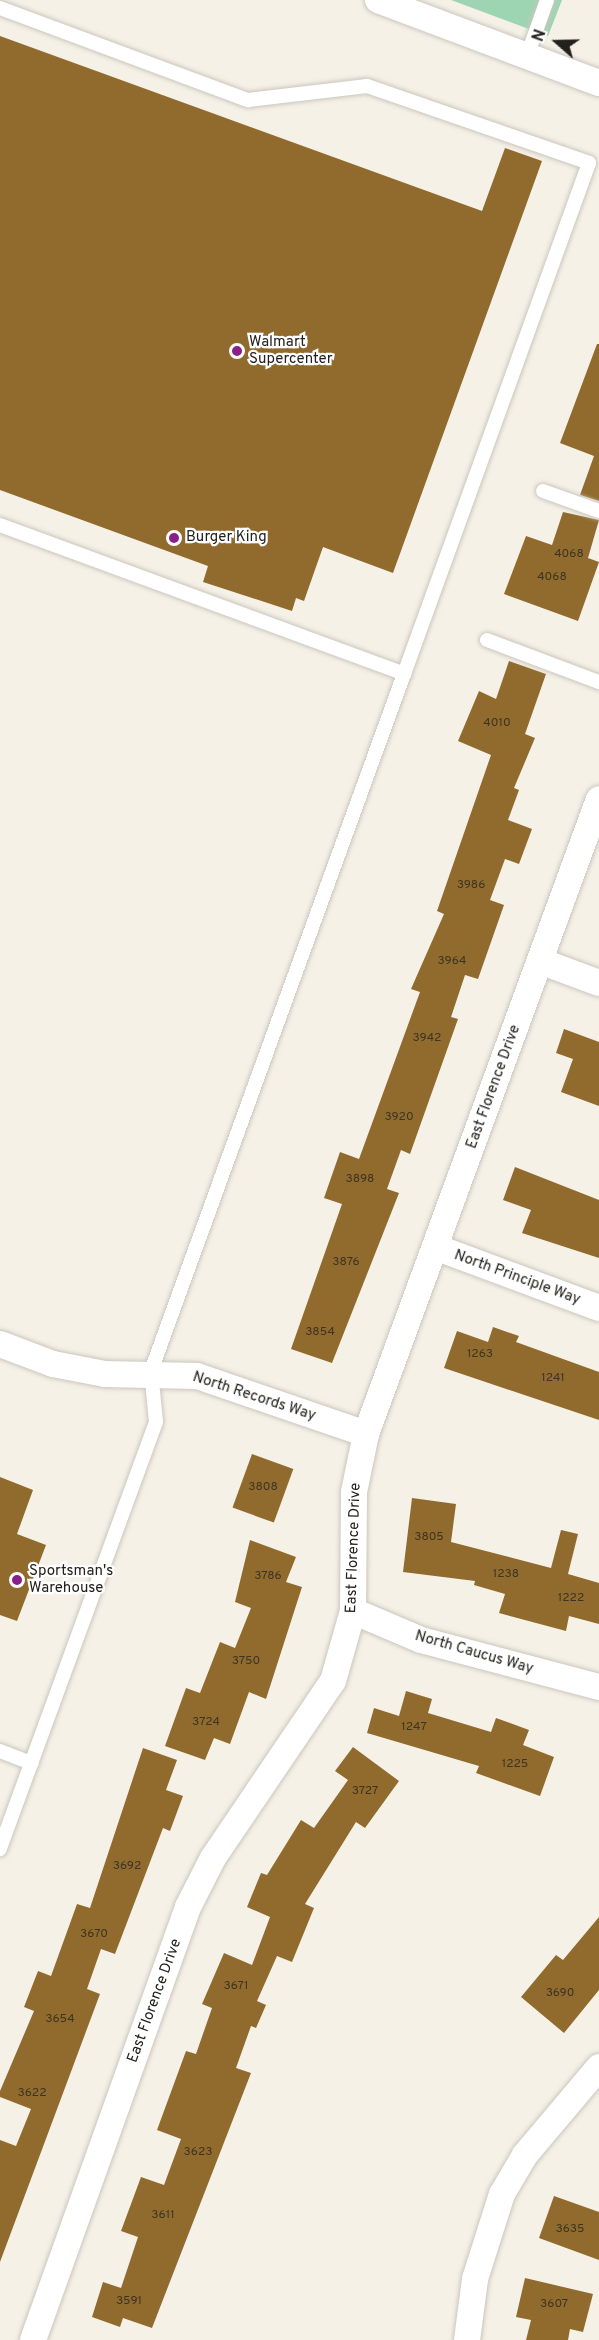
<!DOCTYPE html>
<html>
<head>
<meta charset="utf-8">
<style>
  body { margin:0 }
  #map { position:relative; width:599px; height:2340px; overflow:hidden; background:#f6f1e7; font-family:Overpass,sans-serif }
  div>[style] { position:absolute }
  .green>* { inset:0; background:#9dd5b2 }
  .building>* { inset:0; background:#906b2d; transform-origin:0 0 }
  .roads { filter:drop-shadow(0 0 2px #cbc6bd) drop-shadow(0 0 2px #cbc6bd) }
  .service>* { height:14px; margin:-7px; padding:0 7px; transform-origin:7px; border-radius:7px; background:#fff }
  .minor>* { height:26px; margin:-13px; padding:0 13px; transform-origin:13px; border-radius:13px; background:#fff }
  .dots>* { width:16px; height:16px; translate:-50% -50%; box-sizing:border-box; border:3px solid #fff; border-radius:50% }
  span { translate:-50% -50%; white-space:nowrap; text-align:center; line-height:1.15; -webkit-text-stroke:4.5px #fff; paint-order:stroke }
  .number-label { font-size:12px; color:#3e3422 }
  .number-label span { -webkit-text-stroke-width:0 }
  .poi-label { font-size:15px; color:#23211e }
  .left { translate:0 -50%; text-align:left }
  .street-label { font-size:15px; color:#23211e }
  .north { position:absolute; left:527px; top:12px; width:60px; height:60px; -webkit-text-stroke:4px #fff; paint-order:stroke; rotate:290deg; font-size:16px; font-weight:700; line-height:24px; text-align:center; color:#23211e }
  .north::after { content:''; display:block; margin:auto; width:21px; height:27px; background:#23211e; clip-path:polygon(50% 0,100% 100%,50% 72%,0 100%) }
</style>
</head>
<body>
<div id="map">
  <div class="green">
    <i style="clip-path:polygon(451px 0,562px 0,548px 36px)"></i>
  </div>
  <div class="building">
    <i style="clip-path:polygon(0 36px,482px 211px,505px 148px,542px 161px,393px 573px,323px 547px,304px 601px,296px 598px,292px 611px,203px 582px,208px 566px,0 490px)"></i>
    <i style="clip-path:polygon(597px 344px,599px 344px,599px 501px,580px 495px,594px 456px,560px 443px)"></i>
    <i style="clip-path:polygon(563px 512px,599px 520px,588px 558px,599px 562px,578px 621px,504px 594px,526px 536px,552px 545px)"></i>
    <i style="clip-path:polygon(509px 661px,546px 674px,525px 734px,535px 738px,514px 788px,519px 790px,508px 820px,532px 829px,519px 864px,505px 859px,490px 900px,504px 905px,478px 979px,465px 975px,451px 1017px,458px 1019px,410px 1154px,401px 1150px,387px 1189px,399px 1193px,332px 1363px,291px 1349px,342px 1204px,324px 1198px,340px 1152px,359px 1159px,420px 992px,411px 989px,444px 914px,437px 911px,491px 755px,458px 741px,479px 691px,496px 699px)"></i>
    <i style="clip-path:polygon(564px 1029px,599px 1042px,599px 1106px,561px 1092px,573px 1059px,556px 1053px)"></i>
    <i style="clip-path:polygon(515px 1167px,599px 1200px,599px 1258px,522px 1233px,531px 1210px,503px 1200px)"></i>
    <i style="clip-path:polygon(493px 1327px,519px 1336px,516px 1342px,599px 1372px,599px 1420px,444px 1368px,457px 1331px,488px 1342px)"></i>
    <i style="left:252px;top:1454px;width:44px;height:57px;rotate:20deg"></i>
    <i style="clip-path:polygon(0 1477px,33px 1490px,17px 1534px,46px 1545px,17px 1621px,0 1615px)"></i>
    <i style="clip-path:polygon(412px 1498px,456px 1504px,451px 1542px,551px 1568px,561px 1530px,578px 1534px,568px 1574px,599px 1583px,599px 1624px,569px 1616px,566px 1631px,499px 1613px,505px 1594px,474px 1585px,475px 1581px,403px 1572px)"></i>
    <i style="clip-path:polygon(250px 1540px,296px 1557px,286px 1582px,302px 1587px,266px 1699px,249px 1692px,230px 1744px,214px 1738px,205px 1760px,165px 1746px,186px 1688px,200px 1693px,220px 1642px,235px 1648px,251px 1608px,235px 1602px)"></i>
    <i style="clip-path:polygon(406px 1691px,432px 1699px,428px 1713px,491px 1732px,496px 1718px,529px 1730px,523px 1745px,554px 1757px,540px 1796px,476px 1773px,479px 1766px,367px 1733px,374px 1708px,399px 1716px)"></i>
    <i style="clip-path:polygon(353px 1747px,399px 1781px,365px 1828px,356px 1822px,305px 1904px,314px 1908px,292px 1962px,277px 1956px,257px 2001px,266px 2005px,256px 2028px,251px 2026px,236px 2068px,251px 2073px,152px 2328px,123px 2318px,120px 2327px,92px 2317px,103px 2282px,121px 2288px,138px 2237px,121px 2231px,141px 2177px,164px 2185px,181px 2139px,157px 2130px,186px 2051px,196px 2054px,212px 2008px,202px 2004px,224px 1953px,252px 1965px,270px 1917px,247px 1907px,261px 1873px,267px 1875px,301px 1820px,314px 1828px,348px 1780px,335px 1771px)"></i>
    <i style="clip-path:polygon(143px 1748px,177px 1760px,166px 1790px,183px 1796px,170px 1831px,163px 1828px,115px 1954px,101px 1949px,87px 1989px,100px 1994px,0 2262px,0 2140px,16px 2146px,31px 2109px,0 2097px,0 2091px,34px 2011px,24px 2007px,38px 1971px,51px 1976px,77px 1904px,90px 1908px)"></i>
    <i style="clip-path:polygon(599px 1917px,599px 1990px,564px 2033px,521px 1997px,556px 1955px,563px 1960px)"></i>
    <i style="clip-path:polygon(554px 2196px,599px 2212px,599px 2260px,539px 2238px)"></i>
    <i style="clip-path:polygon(525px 2278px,593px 2294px,583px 2332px,570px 2329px,568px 2340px,526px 2340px,531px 2320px,516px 2317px)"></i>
  </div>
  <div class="roads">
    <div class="service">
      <i style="left:0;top:8px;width:265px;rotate:20.4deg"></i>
      <i style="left:248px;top:100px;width:120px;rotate:-6.7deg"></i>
      <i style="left:367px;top:86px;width:235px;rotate:19.1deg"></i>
      <i style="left:589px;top:163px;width:543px;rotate:109.9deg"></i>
      <i style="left:527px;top:56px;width:59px;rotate:-70.3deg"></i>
      <i style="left:543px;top:491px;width:59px;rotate:19.7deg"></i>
      <i style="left:0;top:525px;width:431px;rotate:20.2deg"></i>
      <i style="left:404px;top:674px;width:741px;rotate:109.95deg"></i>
      <i style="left:151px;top:1371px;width:51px;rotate:84.4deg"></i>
      <i style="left:156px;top:1422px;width:455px;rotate:110.1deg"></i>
      <i style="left:487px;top:640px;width:120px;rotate:20.6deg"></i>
      <i style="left:0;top:1751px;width:34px;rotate:21deg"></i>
    </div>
    <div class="minor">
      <i style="left:378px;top:0;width:236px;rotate:20.6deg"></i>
      <i style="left:540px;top:961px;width:63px;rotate:20.4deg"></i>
      <i style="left:435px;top:1247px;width:175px;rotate:20.4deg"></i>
      <i style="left:0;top:1344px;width:57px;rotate:20.7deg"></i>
      <i style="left:53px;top:1364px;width:53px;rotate:10.9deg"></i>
      <i style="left:105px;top:1374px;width:92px;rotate:1.2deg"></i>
      <i style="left:197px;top:1376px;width:179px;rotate:18.9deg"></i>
      <i style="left:353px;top:1611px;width:74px;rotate:23.1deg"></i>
      <i style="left:421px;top:1640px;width:184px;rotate:14.8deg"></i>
      <i style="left:33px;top:2340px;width:460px;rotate:-70.3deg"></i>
      <i style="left:188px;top:1907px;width:55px;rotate:-63deg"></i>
      <i style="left:213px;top:1858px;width:214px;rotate:-55.9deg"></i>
      <i style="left:333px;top:1681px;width:73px;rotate:-74.1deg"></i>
      <i style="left:353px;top:1611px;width:119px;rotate:-89.5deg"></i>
      <i style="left:354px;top:1492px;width:59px;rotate:-78.3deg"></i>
      <i style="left:366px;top:1434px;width:676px;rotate:-69.85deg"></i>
      <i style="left:467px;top:2340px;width:62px;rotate:-82.5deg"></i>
      <i style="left:475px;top:2279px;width:89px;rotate:-72.4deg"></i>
      <i style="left:502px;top:2194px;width:45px;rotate:-59.5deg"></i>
      <i style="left:525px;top:2155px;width:115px;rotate:-49.9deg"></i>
    </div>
  </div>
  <div class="dots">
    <i style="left:237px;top:351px;background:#882087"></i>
    <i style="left:174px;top:538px;background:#882087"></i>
    <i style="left:17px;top:1580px;background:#882087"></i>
  </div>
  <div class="number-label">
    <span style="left:569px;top:555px">4068</span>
    <span style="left:552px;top:578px">4068</span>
    <span style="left:497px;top:724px">4010</span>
    <span style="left:471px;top:886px">3986</span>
    <span style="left:452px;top:962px">3964</span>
    <span style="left:427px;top:1039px">3942</span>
    <span style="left:399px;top:1118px">3920</span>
    <span style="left:360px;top:1180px">3898</span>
    <span style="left:346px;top:1263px">3876</span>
    <span style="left:320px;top:1333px">3854</span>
    <span style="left:480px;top:1355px">1263</span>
    <span style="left:553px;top:1379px">1241</span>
    <span style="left:263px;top:1488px">3808</span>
    <span style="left:429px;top:1538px">3805</span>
    <span style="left:506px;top:1575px">1238</span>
    <span style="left:268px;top:1577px">3786</span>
    <span style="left:571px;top:1599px">1222</span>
    <span style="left:246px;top:1662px">3750</span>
    <span style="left:206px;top:1723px">3724</span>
    <span style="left:414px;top:1728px">1247</span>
    <span style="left:515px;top:1765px">1225</span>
    <span style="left:365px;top:1792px">3727</span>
    <span style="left:127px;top:1867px">3692</span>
    <span style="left:94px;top:1935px">3670</span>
    <span style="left:236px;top:1987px">3671</span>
    <span style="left:560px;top:1994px">3690</span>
    <span style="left:60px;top:2020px">3654</span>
    <span style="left:32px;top:2094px">3622</span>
    <span style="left:198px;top:2153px">3623</span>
    <span style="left:163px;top:2216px">3611</span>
    <span style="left:570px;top:2230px">3635</span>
    <span style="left:129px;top:2302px">3591</span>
    <span style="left:554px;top:2305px">3607</span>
  </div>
  <div class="poi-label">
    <span class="left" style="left:249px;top:351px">Walmart<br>Supercenter</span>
    <span class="left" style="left:186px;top:538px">Burger King</span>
    <span class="left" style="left:29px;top:1580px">Sportsman's<br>Warehouse</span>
  </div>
  <div class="street-label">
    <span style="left:494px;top:1087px;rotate:-70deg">East Florence Drive</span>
    <span style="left:517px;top:1278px;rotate:20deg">North Principle Way</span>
    <span style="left:254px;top:1397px;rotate:18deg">North Records Way</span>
    <span style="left:354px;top:1548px;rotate:-88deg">East Florence Drive</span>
    <span style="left:474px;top:1653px;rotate:16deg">North Caucus Way</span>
    <span style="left:155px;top:2001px;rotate:-70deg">East Florence Drive</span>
  </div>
  <div class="north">N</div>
</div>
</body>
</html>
